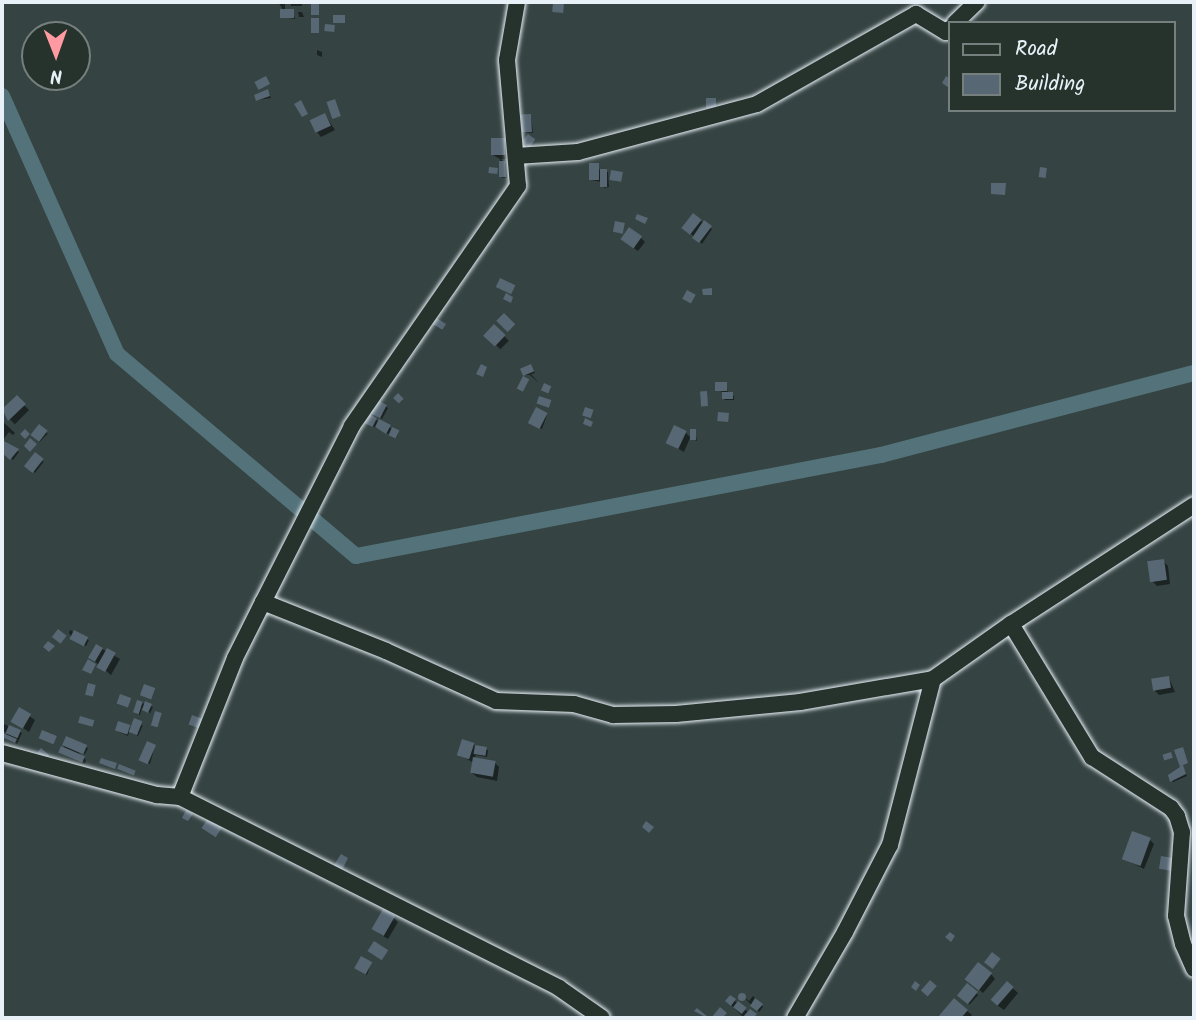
<!DOCTYPE html>
<html>
<head>
<meta charset="utf-8">
<style>
  body { margin:0 }
  #map { position:relative; width:1196px; height:1020px; overflow:hidden; background:#354342; font-family:Kalam,sans-serif }
  div>[style] { position:absolute }
  .shadow>* { inset:0; background:#0007; transform-origin:0 0 }
  .canal>* { height:16px; margin:-8px; padding:0 8px; transform-origin:8px; border-radius:8px; background:#537279 }
  .building>* { inset:0; background:#576773; transform-origin:0 0 }
  .round { border-radius:50% }
  .roads { filter:drop-shadow(0 0 2px #e8f1f8) drop-shadow(0 0 2px #e8f1f8) }
  .street>* { height:16px; margin:-8px; padding:0 8px; transform-origin:8px; border-radius:8px; background:#26332d }
  span { translate:-50% -50%; white-space:nowrap; text-align:center; line-height:1.15; -webkit-text-stroke:5px #26332d; paint-order:stroke }
  .frame { position:absolute; inset:0; border:4px solid #e8f1f8; pointer-events:none }
  .legend { position:absolute; left:948px; top:21px; width:228px; height:91px; box-sizing:border-box; background:#26332d; border:2px solid #747f7e; margin:0; padding:9px 12px; list-style:none; font-size:21px; color:#e8f1f8 }
  .legend li { display:flex; align-items:center; gap:14px; height:35px }
  .legend b { width:35px; border:2px solid #747f7e }
  .north { position:absolute; left:21px; top:21px; width:70px; height:70px; box-sizing:border-box; background:#26332d; border:2px solid #747f7e; border-radius:50%; rotate:179deg; font-size:19px; font-weight:700; line-height:28px; text-align:center; color:#e8f1f8 }
  .north::after { content:''; display:block; margin:auto; width:24px; height:32px; background:#ff9aa2; clip-path:polygon(50% 0,100% 100%,50% 72%,0 100%) }
</style>
</head>
<body>
<div id="map">
  <div class="shadow">
    <i style="clip-path:polygon(278px 2px,285px 2px,285px 11px,293px 11px,295px 19px,282px 17px,282px 8px)"></i>
    <i style="left:291px;top:2px;width:11px;height:4px"></i>
    <i style="clip-path:polygon(298px 12px,302px 12px,304px 17px,299px 17px)"></i>
    <i style="clip-path:polygon(317px 50px,322px 52px,322px 57px,317px 55px)"></i>
    <i style="clip-path:polygon(269px 93px,271px 98px,258px 100px,256px 96px)"></i>
    <i style="clip-path:polygon(325px 115px,335px 130px,321px 137px,317px 132px)"></i>
    <i style="clip-path:polygon(531px 116px,533px 133px,525px 133px,523px 132px)"></i>
    <i style="clip-path:polygon(504px 139px,509px 144px,509px 159px,501px 159px,506px 164px,507px 178px,503px 178px,499px 175px,500px 159px,493px 155px)"></i>
    <i style="clip-path:polygon(598px 165px,600px 171px,608px 172px,609px 187px,604px 188px,602px 182px,591px 180px)"></i>
    <i style="clip-path:polygon(701px 221px,712px 229px,702px 244px,685px 228px)"></i>
    <i style="clip-path:polygon(641px 238px,645px 242px,638px 251px,626px 243px)"></i>
    <i style="left:494px;top:326px;width:21px;height:12px;rotate:45deg"></i>
    <i style="clip-path:polygon(532px 368px,535px 373px,531px 374px,539px 383px,530px 375px,525px 375px)"></i>
    <i style="clip-path:polygon(726px 384px,728px 394px,734px 396px,734px 400px,725px 400px,723px 392px,716px 390px)"></i>
    <i style="left:17px;top:398px;width:17px;height:20px;rotate:45deg"></i>
    <i style="clip-path:polygon(378px 402px,388px 408px,382px 419px,374px 414px)"></i>
    <i style="clip-path:polygon(547px 415px,542px 429px,532px 424px)"></i>
    <i style="clip-path:polygon(376px 420px,398px 432px,397px 438px,368px 424px)"></i>
    <i style="clip-path:polygon(2px 421px,15px 433px,13px 435px,9px 432px,2px 441px)"></i>
    <i style="left:40px;top:426px;width:11px;height:12px;rotate:45deg"></i>
    <i style="clip-path:polygon(695px 431px,697px 441px,690px 438px,684px 452px,668px 443px,686px 433px,691px 438px)"></i>
    <i style="clip-path:polygon(2px 443px,19px 452px,13px 460px,2px 451px)"></i>
    <i style="left:35px;top:455px;width:11px;height:14px;rotate:38deg"></i>
    <i style="clip-path:polygon(1163px 561px,1168px 566px,1170px 584px,1157px 586px,1152px 581px)"></i>
    <i style="clip-path:polygon(70px 630px,89px 640px,86px 646px,74px 640px,69px 633px)"></i>
    <i style="clip-path:polygon(102px 649px,120px 659px,111px 675px,92px 659px)"></i>
    <i style="clip-path:polygon(1169px 678px,1175px 692px,1159px 695px,1155px 691px)"></i>
    <i style="clip-path:polygon(142px 703px,153px 707px,150px 713px,142px 708px,140px 715px,134px 712px)"></i>
    <i style="clip-path:polygon(20px 710px,35px 720px,29px 732px,14px 722px)"></i>
    <i style="clip-path:polygon(2px 723px,22px 733px,17px 744px,5px 738px,7px 733px,2px 731px)"></i>
    <i style="clip-path:polygon(119px 723px,132px 728px,143px 725px,138px 736px,129px 732px,128px 736px,117px 731px)"></i>
    <i style="clip-path:polygon(67px 739px,88px 748px,85px 754px,78px 752px,86px 760px,85px 764px,61px 753px)"></i>
    <i style="clip-path:polygon(463px 741px,488px 750px,487px 757px,476px 755px,474px 759px,495px 763px,499px 767px,497px 781px,477px 777px,472px 773px,474px 763px,458px 754px)"></i>
    <i style="clip-path:polygon(155px 746px,150px 764px,143px 761px)"></i>
    <i style="clip-path:polygon(1183px 768px,1187px 776px,1173px 782px,1172px 781px)"></i>
    <i style="clip-path:polygon(1150px 840px,1154px 844px,1144px 869px,1123px 858px)"></i>
    <i style="clip-path:polygon(394px 918px,398px 922px,388px 939px,378px 933px)"></i>
    <i style="clip-path:polygon(371px 964px,367px 975px,358px 970px)"></i>
    <i style="clip-path:polygon(991px 974px,995px 979px,983px 993px,971px 983px)"></i>
    <i style="clip-path:polygon(1007px 983px,1018px 993px,1004px 1010px,997px 1005px)"></i>
    <i style="left:967px;top:985px;width:15px;height:13px;rotate:42deg"></i>
    <i style="clip-path:polygon(740px 994px,749px 1001px,753px 996px,763px 1007px,759px 1012px)"></i>
    <i style="clip-path:polygon(730px 997px,749px 1013px,757px 1017px,744px 1018px,727px 1001px)"></i>
    <i style="clip-path:polygon(954px 1000px,972px 1015px,969px 1018px,941px 1016px)"></i>
  </div>
  <div class="canal">
    <i style="left:2px;top:96px;width:282px;rotate:66deg"></i>
    <i style="left:117px;top:354px;width:313px;rotate:40.2deg"></i>
    <i style="left:356px;top:556px;width:535px;rotate:-10.89deg"></i>
    <i style="left:881px;top:455px;width:324px;rotate:-14.7deg"></i>
  </div>
  <div class="building">
    <i style="left:311px;top:3px;width:8px;height:12px"></i>
    <i style="left:553px;top:3px;width:11px;height:9px;rotate:5deg"></i>
    <i style="left:280px;top:9px;width:14px;height:9px"></i>
    <i style="left:345px;top:15px;width:8px;height:12px;rotate:90deg"></i>
    <i style="left:311px;top:18px;width:8px;height:15px"></i>
    <i style="left:325px;top:24px;width:10px;height:7px;rotate:6deg"></i>
    <i style="left:266px;top:76px;width:9px;height:13px;rotate:63deg"></i>
    <i style="clip-path:polygon(946px 76px,949px 78px,949px 88px,942px 83px)"></i>
    <i style="clip-path:polygon(268px 89px,270px 96px,256px 101px,254px 95px)"></i>
    <i style="left:716px;top:98px;width:10px;height:10px;rotate:90deg"></i>
    <i style="left:335px;top:99px;width:18px;height:9px;rotate:71deg"></i>
    <i style="clip-path:polygon(301px 100px,308px 114px,302px 117px,294px 104px)"></i>
    <i style="left:325px;top:113px;width:14px;height:17px;rotate:65deg"></i>
    <i style="left:531px;top:114px;width:18px;height:10px;rotate:87deg"></i>
    <i style="left:528px;top:134px;width:9px;height:10px;rotate:36deg"></i>
    <i style="left:491px;top:138px;width:14px;height:17px"></i>
    <i style="clip-path:polygon(499px 161px,505px 161px,506px 177px,499px 177px)"></i>
    <i style="left:589px;top:163px;width:10px;height:17px"></i>
    <i style="left:489px;top:167px;width:9px;height:6px;rotate:6deg"></i>
    <i style="left:1040px;top:167px;width:7px;height:10px;rotate:8deg"></i>
    <i style="left:600px;top:169px;width:7px;height:18px"></i>
    <i style="left:611px;top:170px;width:12px;height:10px;rotate:9deg"></i>
    <i style="clip-path:polygon(991px 183px,1006px 183px,1005px 195px,991px 194px)"></i>
    <i style="left:693px;top:213px;width:11px;height:19px;rotate:38deg"></i>
    <i style="clip-path:polygon(637px 214px,648px 218px,645px 224px,635px 219px)"></i>
    <i style="clip-path:polygon(704px 220px,712px 226px,699px 243px,692px 238px)"></i>
    <i style="left:615px;top:221px;width:10px;height:11px;rotate:11deg"></i>
    <i style="left:629px;top:227px;width:16px;height:15px;rotate:35deg"></i>
    <i style="left:500px;top:278px;width:17px;height:10px;rotate:25deg"></i>
    <i style="clip-path:polygon(712px 288px,712px 295px,703px 295px,702px 289px)"></i>
    <i style="left:687px;top:290px;width:10px;height:10px;rotate:29deg"></i>
    <i style="clip-path:polygon(506px 293px,513px 297px,511px 303px,503px 299px)"></i>
    <i style="left:504px;top:313px;width:16px;height:11px;rotate:45deg"></i>
    <i style="left:435px;top:317px;width:13px;height:7px;rotate:32deg"></i>
    <i style="left:494px;top:324px;width:16px;height:16px;rotate:43deg"></i>
    <i style="clip-path:polygon(481px 364px,487px 367px,483px 377px,476px 374px)"></i>
    <i style="left:531px;top:364px;width:8px;height:12px;rotate:67deg"></i>
    <i style="left:523px;top:376px;width:7px;height:14px;rotate:27deg"></i>
    <i style="left:715px;top:382px;width:12px;height:9px"></i>
    <i style="left:544px;top:383px;width:8px;height:8px;rotate:23deg"></i>
    <i style="left:707px;top:391px;width:15px;height:7px;rotate:86deg"></i>
    <i style="left:722px;top:392px;width:11px;height:7px"></i>
    <i style="left:398px;top:393px;width:8px;height:7px;rotate:45deg"></i>
    <i style="clip-path:polygon(17px 395px,26px 404px,8px 421px,2px 409px)"></i>
    <i style="left:539px;top:396px;width:13px;height:8px;rotate:18deg"></i>
    <i style="left:377px;top:400px;width:11px;height:15px;rotate:27deg"></i>
    <i style="left:536px;top:407px;width:13px;height:18px;rotate:27deg"></i>
    <i style="left:585px;top:407px;width:9px;height:9px;rotate:18deg"></i>
    <i style="left:718px;top:412px;width:11px;height:9px;rotate:5deg"></i>
    <i style="left:369px;top:414px;width:9px;height:10px;rotate:27deg"></i>
    <i style="clip-path:polygon(585px 418px,593px 422px,591px 427px,583px 424px)"></i>
    <i style="clip-path:polygon(379px 419px,391px 425px,386px 434px,375px 427px)"></i>
    <i style="left:39px;top:424px;width:11px;height:14px;rotate:38deg"></i>
    <i style="left:674px;top:425px;width:14px;height:20px;rotate:25deg"></i>
    <i style="left:392px;top:427px;width:8px;height:9px;rotate:23deg"></i>
    <i style="left:25px;top:429px;width:7px;height:7px;rotate:45deg"></i>
    <i style="left:690px;top:429px;width:6px;height:11px"></i>
    <i style="clip-path:polygon(30px 438px,37px 444px,30px 452px,24px 446px)"></i>
    <i style="clip-path:polygon(2px 440px,19px 449px,10px 460px,2px 453px)"></i>
    <i style="left:35px;top:452px;width:11px;height:18px;rotate:38deg"></i>
    <i style="left:1164px;top:559px;width:21px;height:17px;rotate:82deg"></i>
    <i style="left:58px;top:629px;width:11px;height:10px;rotate:38deg"></i>
    <i style="left:74px;top:630px;width:16px;height:10px;rotate:27deg"></i>
    <i style="clip-path:polygon(48px 641px,55px 646px,49px 652px,43px 647px)"></i>
    <i style="left:96px;top:644px;width:8px;height:16px;rotate:30deg"></i>
    <i style="left:107px;top:648px;width:10px;height:22px;rotate:29deg"></i>
    <i style="clip-path:polygon(88px 659px,96px 664px,91px 674px,82px 670px)"></i>
    <i style="left:1169px;top:676px;width:12px;height:18px;rotate:81deg"></i>
    <i style="left:88px;top:683px;width:8px;height:12px;rotate:14deg"></i>
    <i style="left:144px;top:684px;width:12px;height:12px;rotate:20deg"></i>
    <i style="left:120px;top:694px;width:12px;height:10px;rotate:20deg"></i>
    <i style="left:137px;top:700px;width:6px;height:13px;rotate:18deg"></i>
    <i style="clip-path:polygon(145px 701px,152px 704px,148px 713px,142px 710px)"></i>
    <i style="left:19px;top:707px;width:14px;height:17px;rotate:30deg"></i>
    <i style="left:155px;top:711px;width:7px;height:15px;rotate:16deg"></i>
    <i style="left:192px;top:715px;width:15px;height:10px;rotate:20deg"></i>
    <i style="left:80px;top:716px;width:15px;height:7px;rotate:16deg"></i>
    <i style="left:134px;top:718px;width:9px;height:15px;rotate:21deg"></i>
    <i style="left:118px;top:721px;width:13px;height:10px;rotate:18deg"></i>
    <i style="left:9px;top:725px;width:13px;height:9px;rotate:23deg"></i>
    <i style="left:42px;top:730px;width:16px;height:9px;rotate:22deg"></i>
    <i style="clip-path:polygon(3px 733px,17px 739px,15px 743px,2px 737px)"></i>
    <i style="left:66px;top:736px;width:23px;height:10px;rotate:23deg"></i>
    <i style="left:462px;top:739px;width:13px;height:17px;rotate:18deg"></i>
    <i style="left:147px;top:741px;width:10px;height:21px;rotate:24deg"></i>
    <i style="left:475px;top:745px;width:12px;height:9px;rotate:9deg"></i>
    <i style="left:61px;top:746px;width:26px;height:7px;rotate:23deg"></i>
    <i style="clip-path:polygon(1183px 747px,1188px 763px,1183px 765px,1186px 774px,1170px 782px,1168px 775px,1180px 767px,1174px 750px)"></i>
    <i style="left:41px;top:748px;width:11px;height:6px;rotate:41deg"></i>
    <i style="left:1171px;top:752px;width:6px;height:9px;rotate:72deg"></i>
    <i style="left:473px;top:757px;width:23px;height:16px;rotate:10deg"></i>
    <i style="clip-path:polygon(101px 758px,117px 763px,115px 769px,99px 763px)"></i>
    <i style="left:119px;top:764px;width:18px;height:5px;rotate:22deg"></i>
    <i style="clip-path:polygon(186px 810px,193px 814px,188px 821px,182px 818px)"></i>
    <i style="left:208px;top:818px;width:17px;height:12px;rotate:33deg"></i>
    <i style="clip-path:polygon(646px 821px,654px 827px,649px 833px,642px 827px)"></i>
    <i style="left:1132px;top:831px;width:20px;height:30px;rotate:20deg"></i>
    <i style="clip-path:polygon(341px 854px,348px 858px,342px 870px,334px 865px)"></i>
    <i style="left:1161px;top:856px;width:12px;height:13px;rotate:9deg"></i>
    <i style="left:383px;top:909px;width:14px;height:23px;rotate:30deg"></i>
    <i style="clip-path:polygon(950px 932px,955px 936px,951px 942px,945px 937px)"></i>
    <i style="left:374px;top:941px;width:17px;height:12px;rotate:33deg"></i>
    <i style="left:992px;top:952px;width:11px;height:13px;rotate:38deg"></i>
    <i style="left:361px;top:956px;width:13px;height:14px;rotate:29deg"></i>
    <i style="left:978px;top:962px;width:18px;height:22px;rotate:38deg"></i>
    <i style="left:930px;top:980px;width:9px;height:14px;rotate:41deg"></i>
    <i style="clip-path:polygon(915px 981px,920px 985px,916px 991px,911px 987px)"></i>
    <i style="left:1007px;top:981px;width:9px;height:25px;rotate:41deg"></i>
    <i style="left:967px;top:983px;width:14px;height:16px;rotate:39deg"></i>
    <i class="round" style="left:738px;top:993px;width:8px;height:8px"></i>
    <i style="clip-path:polygon(730px 995px,736px 999px,731px 1006px,725px 1001px)"></i>
    <i style="clip-path:polygon(755px 998px,763px 1004px,757px 1011px,750px 1006px)"></i>
    <i style="clip-path:polygon(954px 998px,968px 1010px,961px 1018px,940px 1018px,938px 1017px)"></i>
    <i style="left:738px;top:1001px;width:11px;height:8px;rotate:38deg"></i>
    <i style="clip-path:polygon(720px 1007px,727px 1013px,722px 1018px,711px 1018px)"></i>
    <i style="clip-path:polygon(697px 1008px,708px 1017px,707px 1018px,694px 1011px)"></i>
    <i style="clip-path:polygon(750px 1009px,757px 1014px,753px 1018px,742px 1018px)"></i>
  </div>
  <div class="roads">
    <div class="street">
      <i style="left:517px;top:2px;width:59px;rotate:99.8deg"></i>
      <i style="left:507px;top:60px;width:126px;rotate:85deg"></i>
      <i style="left:518px;top:186px;width:292px;rotate:124.7deg"></i>
      <i style="left:352px;top:426px;width:197px;rotate:116.8deg"></i>
      <i style="left:263px;top:602px;width:132px;rotate:21.7deg"></i>
      <i style="left:386px;top:651px;width:121px;rotate:24.4deg"></i>
      <i style="left:496px;top:701px;width:78px;rotate:2.2deg"></i>
      <i style="left:574px;top:704px;width:41px;rotate:15.8deg"></i>
      <i style="left:613px;top:715px;width:63px;rotate:-0.9deg"></i>
      <i style="left:676px;top:714px;width:125px;rotate:-5.5deg"></i>
      <i style="left:800px;top:702px;width:135px;rotate:-9.8deg"></i>
      <i style="left:955px;top:23px;width:30px;rotate:-44deg"></i>
      <i style="left:516px;top:156px;width:62px;rotate:-3.7deg"></i>
      <i style="left:578px;top:152px;width:185px;rotate:-15deg"></i>
      <i style="left:757px;top:104px;width:183px;rotate:-29.5deg"></i>
      <i style="left:916px;top:14px;width:35px;rotate:31deg"></i>
      <i style="left:946px;top:32px;width:4px;rotate:-45deg"></i>
      <i style="left:1011px;top:624px;width:156px;rotate:58.7deg"></i>
      <i style="left:1092px;top:757px;width:94px;rotate:32.8deg"></i>
      <i style="left:1171px;top:808px;width:10px;rotate:53deg"></i>
      <i style="left:1177px;top:816px;width:17px;rotate:73deg"></i>
      <i style="left:1182px;top:832px;width:84px;rotate:94.1deg"></i>
      <i style="left:1176px;top:916px;width:29px;rotate:76deg"></i>
      <i style="left:1183px;top:944px;width:27px;rotate:66deg"></i>
      <i style="left:2px;top:753px;width:161px;rotate:15.2deg"></i>
      <i style="left:157px;top:795px;width:23px;rotate:5deg"></i>
      <i style="left:180px;top:797px;width:149px;rotate:-68.4deg"></i>
      <i style="left:235px;top:658px;width:63px;rotate:-63.4deg"></i>
      <i style="left:180px;top:797px;width:424px;rotate:26.7deg"></i>
      <i style="left:559px;top:988px;width:52px;rotate:34.9deg"></i>
      <i style="left:795px;top:1018px;width:99px;rotate:-59.8deg"></i>
      <i style="left:845px;top:932px;width:98px;rotate:-62.7deg"></i>
      <i style="left:890px;top:845px;width:171px;rotate:-75.5deg"></i>
      <i style="left:933px;top:679px;width:95px;rotate:-35.2deg"></i>
      <i style="left:1011px;top:624px;width:218px;rotate:-33deg"></i>
    </div>
  </div>
  <div class="frame"></div>
  <ul class="legend">
  <li><b style="height:9px;background:#26332d"></b>Road</li>
  <li><b style="height:19px;background:#576773"></b>Building</li>
  </ul>
  <div class="north">N</div>
</div>
</body>
</html>
